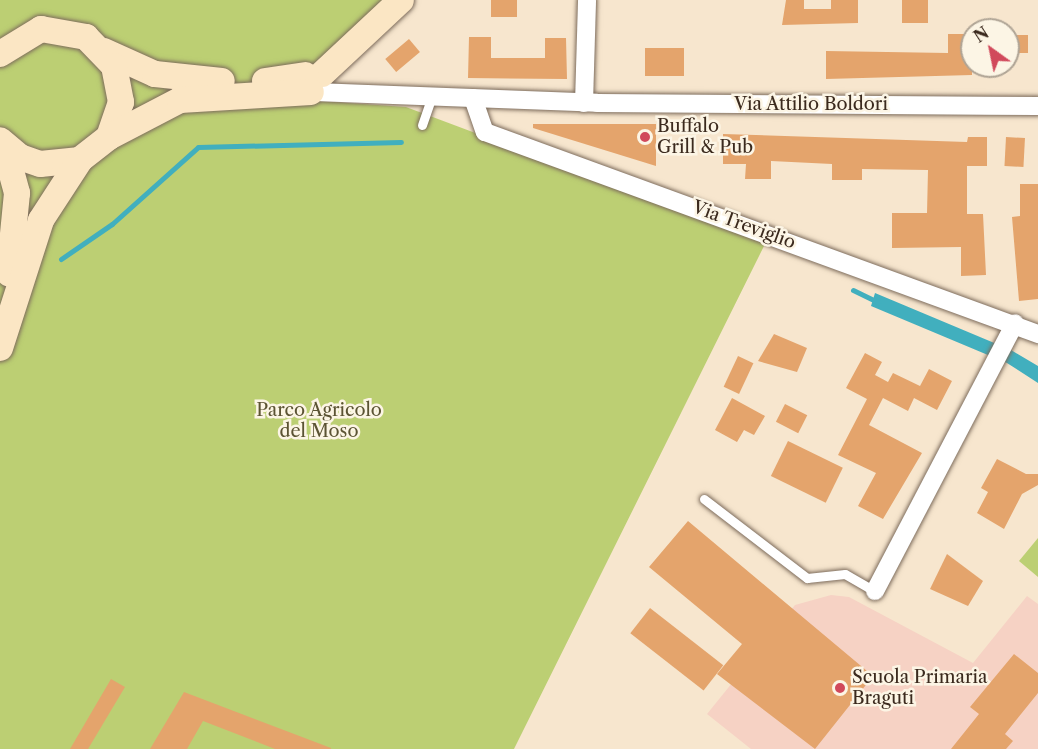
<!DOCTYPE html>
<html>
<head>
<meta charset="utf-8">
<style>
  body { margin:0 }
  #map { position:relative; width:1038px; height:749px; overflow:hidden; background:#f7e6ce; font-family:"Libre Caslon Text",serif }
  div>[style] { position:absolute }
  .built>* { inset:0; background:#f6d2c4 }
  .green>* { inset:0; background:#bccf73 }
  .water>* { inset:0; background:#41afbe }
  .stream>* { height:5px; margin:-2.5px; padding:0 2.5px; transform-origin:2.5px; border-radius:2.5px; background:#41afbe }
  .building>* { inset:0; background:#e4a46c; transform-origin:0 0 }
  .roads { filter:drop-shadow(0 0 2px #7d6c5c) drop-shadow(0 0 2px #7d6c5c) }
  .service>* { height:9px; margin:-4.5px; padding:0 4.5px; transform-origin:4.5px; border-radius:4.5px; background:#fff }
  .minor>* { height:18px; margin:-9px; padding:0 9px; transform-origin:9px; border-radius:9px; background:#fff }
  .secondary>* { height:26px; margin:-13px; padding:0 13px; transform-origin:13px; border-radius:13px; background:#fbe6c4 }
  .dots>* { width:16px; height:16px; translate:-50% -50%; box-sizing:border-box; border:3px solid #fcf5e5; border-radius:50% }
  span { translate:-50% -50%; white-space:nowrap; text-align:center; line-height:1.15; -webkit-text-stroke:5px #fcf5e5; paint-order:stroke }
  .street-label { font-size:18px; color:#3b2a1e }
  .poi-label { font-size:18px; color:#3b2a1e }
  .left { translate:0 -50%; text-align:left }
  .park-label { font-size:18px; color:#5b5333 }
  .north { position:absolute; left:960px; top:18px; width:60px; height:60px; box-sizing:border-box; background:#fcf5e5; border:2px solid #afa495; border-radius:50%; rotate:327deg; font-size:16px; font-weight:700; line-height:24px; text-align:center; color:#3b2a1e }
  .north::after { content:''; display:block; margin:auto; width:21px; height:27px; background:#d1495b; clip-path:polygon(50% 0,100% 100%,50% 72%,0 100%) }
</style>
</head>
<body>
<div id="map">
  <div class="built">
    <i style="clip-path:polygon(831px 595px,849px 597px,973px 663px,1027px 596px,1038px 604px,1038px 749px,751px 749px,707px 714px,795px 605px)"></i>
  </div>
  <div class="green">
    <i style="clip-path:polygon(0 0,384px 0,277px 98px,406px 107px,766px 242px,514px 749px,0 749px)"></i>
    <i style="clip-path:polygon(1038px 538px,1038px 577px,1019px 561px)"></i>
  </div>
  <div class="water">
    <i style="clip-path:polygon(875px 293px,1011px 350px,1038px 366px,1038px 383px,1007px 363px,871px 306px)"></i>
  </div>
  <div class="stream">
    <i style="left:61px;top:259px;width:62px;rotate:-34.5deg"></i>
    <i style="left:112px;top:224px;width:115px;rotate:-41.8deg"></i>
    <i style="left:198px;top:147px;width:203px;rotate:-1.4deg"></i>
    <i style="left:853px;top:290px;width:28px;rotate:26deg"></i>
  </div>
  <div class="building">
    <i style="left:491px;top:0;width:26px;height:17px"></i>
    <i style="clip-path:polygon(786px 0,804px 0,804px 9px,831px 9px,831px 0,858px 0,858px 23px,782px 25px)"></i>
    <i style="left:902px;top:0;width:26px;height:23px"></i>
    <i style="clip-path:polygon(948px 34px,972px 34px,972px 75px,826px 79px,826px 51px,948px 53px)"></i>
    <i style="left:1008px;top:35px;width:20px;height:18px"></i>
    <i style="clip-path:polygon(469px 37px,491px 37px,491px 58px,545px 58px,545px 38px,566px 38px,567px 79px,468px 78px)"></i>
    <i style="left:409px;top:39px;width:17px;height:31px;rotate:50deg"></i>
    <i style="left:645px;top:48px;width:39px;height:28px"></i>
    <i style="clip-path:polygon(533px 124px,656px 124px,656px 166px,533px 128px)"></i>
    <i style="clip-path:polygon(723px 134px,967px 142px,968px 137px,987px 137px,987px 166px,967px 166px,967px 214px,983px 214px,986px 275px,961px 276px,961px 247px,892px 248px,892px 213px,927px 213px,928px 170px,862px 169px,862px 180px,832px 180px,832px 164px,771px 161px,771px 179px,745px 179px,746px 164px,723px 164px)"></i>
    <i style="left:1006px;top:137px;width:19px;height:29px;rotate:3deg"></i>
    <i style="clip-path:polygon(1020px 184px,1038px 184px,1038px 299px,1019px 301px,1012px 217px,1020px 216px)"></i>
    <i style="clip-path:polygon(774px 334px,807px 348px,797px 372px,758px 361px)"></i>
    <i style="clip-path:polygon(865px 353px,882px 362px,875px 375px,888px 382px,893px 373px,920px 386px,929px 369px,952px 381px,937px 410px,914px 398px,908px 411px,883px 398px,869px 425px,922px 453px,883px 519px,858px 506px,876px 473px,838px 455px,867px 399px,846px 388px)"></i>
    <i style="left:738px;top:356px;width:17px;height:34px;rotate:25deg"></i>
    <i style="clip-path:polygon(732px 398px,765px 416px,754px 435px,744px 430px,737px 442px,715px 430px)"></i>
    <i style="left:785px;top:404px;width:25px;height:20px;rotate:27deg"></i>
    <i style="left:788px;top:441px;width:61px;height:39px;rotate:26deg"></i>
    <i style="clip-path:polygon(997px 459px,1026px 474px,1038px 474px,1038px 485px,1022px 494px,1004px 529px,977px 513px,988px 492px,981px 488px)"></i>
    <i style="clip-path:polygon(688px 521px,873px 676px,815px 749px,717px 674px,742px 644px,649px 567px)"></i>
    <i style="clip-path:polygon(947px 554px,983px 581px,968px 606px,930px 589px)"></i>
    <i style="left:650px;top:608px;width:93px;height:32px;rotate:38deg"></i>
    <i style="clip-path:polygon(1014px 654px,1038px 673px,1038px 693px,1005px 734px,1013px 741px,1006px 749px,951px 749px,979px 714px,970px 707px)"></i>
    <i style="clip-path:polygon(111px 679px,125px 687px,88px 749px,70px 749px)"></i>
    <i style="clip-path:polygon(184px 692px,331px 748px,331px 749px,275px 749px,203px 721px,187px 749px,150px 749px)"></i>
  </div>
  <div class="roads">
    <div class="service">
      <i style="left:422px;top:125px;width:31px;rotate:-71deg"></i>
      <i style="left:704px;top:499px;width:130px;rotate:37.5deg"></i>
      <i style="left:807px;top:578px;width:38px;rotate:-6deg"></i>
      <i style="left:845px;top:574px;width:34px;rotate:30deg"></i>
    </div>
    <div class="minor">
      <i style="left:315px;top:92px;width:282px;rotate:2.2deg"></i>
      <i style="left:597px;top:103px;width:441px;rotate:0.4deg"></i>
      <i style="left:473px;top:98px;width:36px;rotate:71deg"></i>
      <i style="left:485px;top:132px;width:589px;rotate:20.07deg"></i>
      <i style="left:584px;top:103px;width:103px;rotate:-88.3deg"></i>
      <i style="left:875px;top:591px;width:302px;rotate:-62.4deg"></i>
    </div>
    <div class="secondary">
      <i style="left:104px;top:51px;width:56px;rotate:24.3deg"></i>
      <i style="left:155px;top:74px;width:67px;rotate:6deg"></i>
      <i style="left:0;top:54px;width:48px;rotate:-31.4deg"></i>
      <i style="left:41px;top:29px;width:46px;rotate:10.1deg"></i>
      <i style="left:86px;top:37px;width:40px;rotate:46deg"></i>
      <i style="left:114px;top:66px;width:37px;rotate:79deg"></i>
      <i style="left:121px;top:102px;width:37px;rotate:109deg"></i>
      <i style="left:109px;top:137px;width:37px;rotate:142deg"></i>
      <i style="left:80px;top:160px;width:40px;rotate:174.3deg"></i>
      <i style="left:40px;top:164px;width:21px;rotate:-161deg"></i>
      <i style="left:20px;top:157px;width:26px;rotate:-140deg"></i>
      <i style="left:322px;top:74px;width:108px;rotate:-43.1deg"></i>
      <i style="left:265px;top:81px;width:41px;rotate:-8.3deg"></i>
      <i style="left:109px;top:137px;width:80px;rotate:-27.5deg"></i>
      <i style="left:180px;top:100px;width:131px;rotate:-3.5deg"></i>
      <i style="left:4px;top:145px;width:50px;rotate:74.8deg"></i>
      <i style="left:17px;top:193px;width:81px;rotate:95.6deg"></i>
      <i style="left:0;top:348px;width:134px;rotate:-72.2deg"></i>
      <i style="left:41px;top:220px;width:72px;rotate:-57deg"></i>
    </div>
  </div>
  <div class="dots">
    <i style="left:645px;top:137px;background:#d1495b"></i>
    <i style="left:840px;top:688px;background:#d1495b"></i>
  </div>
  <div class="street-label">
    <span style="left:811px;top:104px">Via Attilio Boldori</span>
    <span style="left:744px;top:225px;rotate:20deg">Via Treviglio</span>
  </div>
  <div class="poi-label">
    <span class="left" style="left:657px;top:137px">Buffalo<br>Grill &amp; Pub</span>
    <span class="left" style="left:852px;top:688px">Scuola Primaria<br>Braguti</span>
  </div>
  <div class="park-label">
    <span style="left:319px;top:421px">Parco Agricolo<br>del Moso</span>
  </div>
  <div class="north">N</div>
</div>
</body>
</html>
